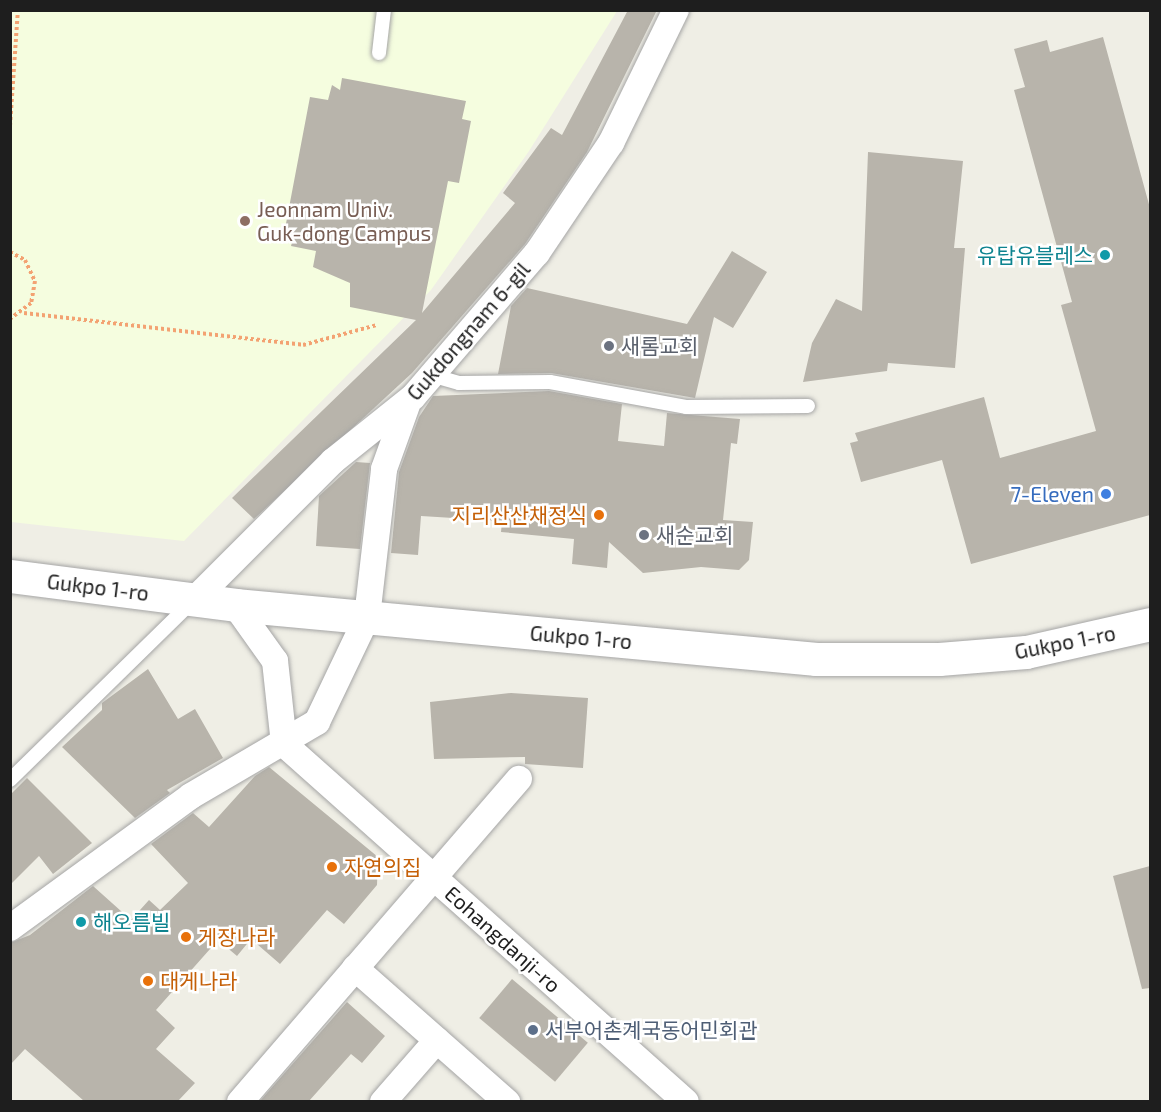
<!DOCTYPE html>
<html>
<head>
<meta charset="utf-8">
<style>
  body { margin:0 }
  #map { position:relative; width:1161px; height:1112px; overflow:hidden; background:#efeee5; font-family:"Exo 2","Noto Sans KR",sans-serif }
  div>[style] { position:absolute }
  .education>* { inset:0; background:#f5fddf }
  .building>* { inset:0; background:#b8b4ab; transform-origin:0 0 }
  .path>* { height:4px; margin-top:-2px; transform-origin:0; background:repeating-linear-gradient(90deg,#f3a272 0 3px,transparent 0 6px) }
  .roads { filter:drop-shadow(0 0 2px #a5a5a5) drop-shadow(0 0 2px #a5a5a5) }
  .service>* { height:14px; margin:-7px; padding:0 7px; transform-origin:7px; border-radius:7px; background:#fff }
  .minor>* { height:26px; margin:-13px; padding:0 13px; transform-origin:13px; border-radius:13px; background:#fff }
  .tertiary>* { height:33px; margin:-16.5px; padding:0 16.5px; transform-origin:16.5px; border-radius:16.5px; background:#fff }
  .dots>* { width:16px; height:16px; translate:-50% -50%; box-sizing:border-box; border:3px solid #fff; border-radius:50% }
  span { translate:-50% -50%; white-space:nowrap; text-align:center; line-height:1.15; -webkit-text-stroke:5px #fff; paint-order:stroke }
  .education-label { font-size:21px; color:#785e54 }
  .left { translate:0 -50%; text-align:left }
  .culture-label { font-size:21px; color:#0d838f }
  .right { translate:-100% -50%; text-align:right }
  .street-label { font-size:21px; color:#1e1e1e }
  .worship-label { font-size:21px; color:#5b616d }
  .shop-label { font-size:21px; color:#366cbe }
  .food-label { font-size:21px; color:#c56008 }
  .service-label { font-size:21px; color:#4e5e75 }
  .frame { position:absolute; inset:0; border:12px solid #1e1e1e; pointer-events:none }
</style>
</head>
<body>
<div id="map">
  <div class="education">
    <i style="clip-path:polygon(11px 11px,617px 11px,529px 151px,431px 290px,184px 541px,11px 522px)"></i>
  </div>
  <div class="building">
    <i style="clip-path:polygon(628px 10px,657px 10px,587px 152px,525px 244px,412px 373px,254px 519px,232px 498px,416px 320px,350px 307px,350px 283px,313px 267px,316px 251px,291px 246px,294px 235px,284px 234px,310px 97px,328px 100px,332px 85px,340px 90px,342px 78px,466px 101px,462px 119px,471px 121px,459px 183px,448px 181px,422px 313px,515px 203px,503px 193px,551px 128px,562px 135px)"></i>
    <i style="clip-path:polygon(1103px 37px,1150px 208px,1150px 515px,971px 564px,942px 460px,861px 482px,850px 443px,858px 441px,855px 433px,984px 397px,1000px 458px,1096px 431px,1061px 305px,1072px 302px,1014px 90px,1025px 87px,1014px 49px,1047px 40px,1050px 52px)"></i>
    <i style="clip-path:polygon(868px 152px,963px 161px,954px 248px,965px 248px,955px 368px,888px 363px,887px 371px,803px 382px,812px 343px,836px 299px,862px 311px)"></i>
    <i style="clip-path:polygon(732px 251px,767px 272px,733px 328px,714px 317px,695px 398px,551px 373px,498px 374px,511px 306px,527px 288px,687px 324px)"></i>
    <i style="clip-path:polygon(549px 391px,622px 404px,618px 441px,664px 446px,667px 413px,740px 419px,737px 444px,731px 443px,723px 520px,753px 522px,749px 560px,739px 570px,701px 567px,643px 573px,609px 542px,607px 568px,572px 564px,574px 539px,501px 532px,502px 521px,421px 516px,418px 555px,391px 553px,399px 472px,419px 417px,433px 396px)"></i>
    <i style="clip-path:polygon(356px 462px,370px 463px,360px 549px,316px 546px,319px 496px)"></i>
    <i style="clip-path:polygon(148px 669px,178px 719px,195px 709px,223px 758px,167px 790px,170px 793px,135px 818px,62px 747px,102px 710px,102px 703px)"></i>
    <i style="clip-path:polygon(511px 693px,588px 698px,583px 768px,525px 764px,525px 757px,434px 759px,430px 702px)"></i>
    <i style="clip-path:polygon(269px 767px,378px 857px,377px 885px,344px 924px,327px 910px,280px 964px,251px 939px,237px 956px,218px 940px,156px 1010px,175px 1028px,156px 1049px,195px 1083px,178px 1101px,84px 1101px,25px 1049px,10px 1065px,10px 943px,30px 935px,93px 886px,131px 920px,149px 900px,160px 910px,188px 883px,151px 844px,193px 813px,209px 827px,255px 776px)"></i>
    <i style="clip-path:polygon(27px 778px,92px 843px,53px 874px,39px 856px,10px 885px,10px 795px)"></i>
    <i style="clip-path:polygon(1150px 866px,1150px 988px,1142px 989px,1113px 876px)"></i>
    <i style="left:512px;top:979px;width:99px;height:51px;rotate:40deg"></i>
    <i style="clip-path:polygon(347px 1002px,385px 1036px,362px 1063px,351px 1054px,309px 1101px,260px 1101px)"></i>
  </div>
  <div class="path">
    <i style="left:10px;top:126px;width:116px;rotate:-86.1deg"></i>
    <i style="left:10px;top:252px;width:17px;rotate:28deg"></i>
    <i style="left:25px;top:260px;width:23px;rotate:65deg"></i>
    <i style="left:35px;top:281px;width:22px;rotate:100deg"></i>
    <i style="left:31px;top:303px;width:26px;rotate:143deg"></i>
    <i style="left:24px;top:313px;width:281px;rotate:6.5deg"></i>
    <i style="left:303px;top:345px;width:77px;rotate:-15.1deg"></i>
  </div>
  <div class="roads">
    <div class="service">
      <i style="left:379px;top:53px;width:43px;rotate:-83.4deg"></i>
      <i style="left:431px;top:375px;width:29px;rotate:16deg"></i>
      <i style="left:459px;top:383px;width:91px;rotate:-0.6deg"></i>
      <i style="left:550px;top:382px;width:138px;rotate:10.4deg"></i>
      <i style="left:686px;top:407px;width:122px;rotate:-0.5deg"></i>
      <i style="left:10px;top:780px;width:253px;rotate:-44.4deg"></i>
    </div>
    <div class="minor">
      <i style="left:195px;top:599px;width:195px;rotate:-45deg"></i>
      <i style="left:333px;top:461px;width:102px;rotate:-38.7deg"></i>
      <i style="left:413px;top:397px;width:190px;rotate:-49.3deg"></i>
      <i style="left:537px;top:253px;width:133px;rotate:-56.1deg"></i>
      <i style="left:611px;top:143px;width:148px;rotate:-64deg"></i>
      <i style="left:235px;top:605px;width:69px;rotate:54.5deg"></i>
      <i style="left:275px;top:661px;width:83px;rotate:83.8deg"></i>
      <i style="left:284px;top:744px;width:538px;rotate:41.69deg"></i>
      <i style="left:10px;top:928px;width:224px;rotate:-36.1deg"></i>
      <i style="left:191px;top:796px;width:146px;rotate:-30.4deg"></i>
      <i style="left:317px;top:722px;width:116px;rotate:-64.5deg"></i>
      <i style="left:367px;top:617px;width:149px;rotate:-83.4deg"></i>
      <i style="left:384px;top:469px;width:68px;rotate:-70.2deg"></i>
      <i style="left:355px;top:968px;width:203px;rotate:41.4deg"></i>
      <i style="left:240px;top:1102px;width:427px;rotate:-49.2deg"></i>
      <i style="left:383px;top:1102px;width:82px;rotate:-48.9deg"></i>
    </div>
    <div class="tertiary">
      <i style="left:10px;top:576px;width:227px;rotate:7.3deg"></i>
      <i style="left:235px;top:605px;width:584px;rotate:5.31deg"></i>
      <i style="left:816px;top:659px;width:123px"></i>
      <i style="left:939px;top:659px;width:87px;rotate:-4.6deg"></i>
      <i style="left:1026px;top:652px;width:127px;rotate:-12.7deg"></i>
    </div>
  </div>
  <div class="dots">
    <i style="left:245px;top:221px;background:#8d6e63"></i>
    <i style="left:1105px;top:255px;background:#0f9aa8"></i>
    <i style="left:609px;top:346px;background:#6b7280"></i>
    <i style="left:1106px;top:494px;background:#3f7fe0"></i>
    <i style="left:599px;top:515px;background:#e8710a"></i>
    <i style="left:644px;top:535px;background:#6b7280"></i>
    <i style="left:332px;top:867px;background:#e8710a"></i>
    <i style="left:81px;top:922px;background:#0f9aa8"></i>
    <i style="left:186px;top:937px;background:#e8710a"></i>
    <i style="left:148px;top:981px;background:#e8710a"></i>
    <i style="left:533px;top:1030px;background:#5c6f8a"></i>
  </div>
  <div class="education-label">
    <span class="left" style="left:257px;top:221px">Jeonnam Univ.<br>Guk-dong Campus</span>
  </div>
  <div class="culture-label">
    <span class="right" style="left:1093px;top:255px">유탑유블레스</span>
    <span class="left" style="left:93px;top:922px">해오름빌</span>
  </div>
  <div class="street-label">
    <span style="left:468px;top:331px;rotate:-49deg">Gukdongnam 6-gil</span>
    <span style="left:98px;top:587px;rotate:7deg">Gukpo 1-ro</span>
    <span style="left:581px;top:637px;rotate:5deg">Gukpo 1-ro</span>
    <span style="left:1065px;top:642px;rotate:-11deg">Gukpo 1-ro</span>
    <span style="left:503px;top:939px;rotate:42deg">Eohangdanji-ro</span>
  </div>
  <div class="worship-label">
    <span class="left" style="left:621px;top:346px">새롬교회</span>
    <span class="left" style="left:656px;top:535px">새순교회</span>
  </div>
  <div class="shop-label">
    <span class="right" style="left:1094px;top:494px">7-Eleven</span>
  </div>
  <div class="food-label">
    <span class="right" style="left:587px;top:515px">지리산산채정식</span>
    <span class="left" style="left:344px;top:867px">자연의집</span>
    <span class="left" style="left:198px;top:937px">게장나라</span>
    <span class="left" style="left:160px;top:981px">대게나라</span>
  </div>
  <div class="service-label">
    <span class="left" style="left:545px;top:1030px">서부어촌계국동어민회관</span>
  </div>
  <div class="frame"></div>
</div>
</body>
</html>
